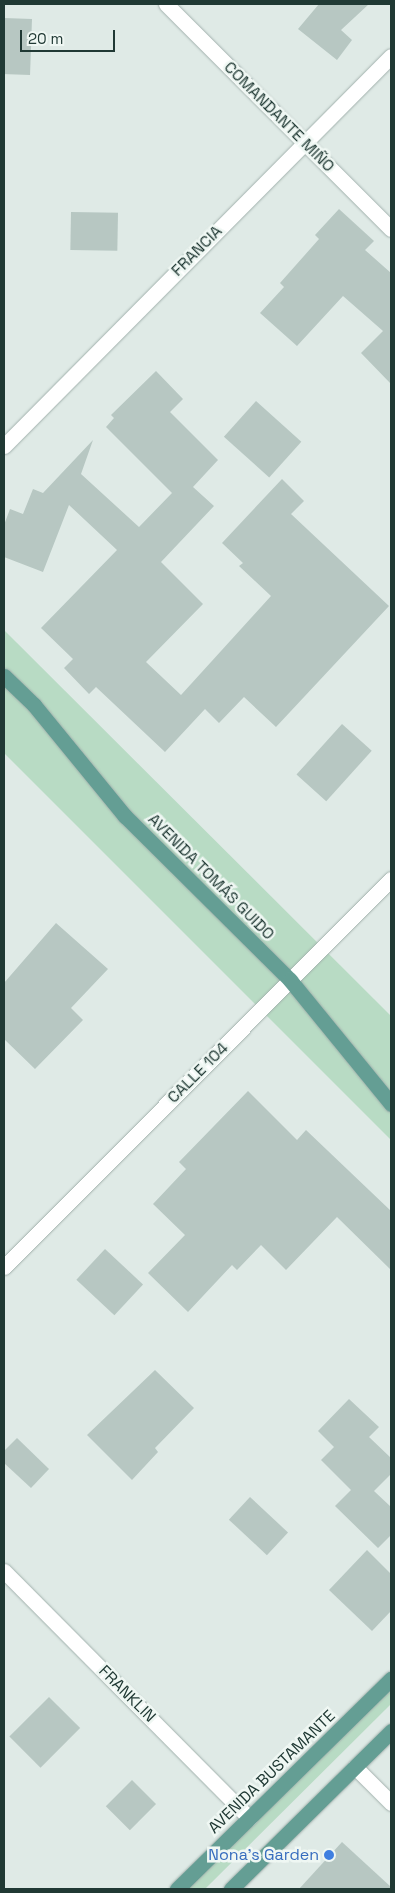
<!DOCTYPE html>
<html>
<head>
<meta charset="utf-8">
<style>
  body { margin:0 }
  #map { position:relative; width:395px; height:1893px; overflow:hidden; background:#dfeae6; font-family:"Space Grotesk",sans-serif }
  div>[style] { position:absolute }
  .green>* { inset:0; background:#b8dbc4 }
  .building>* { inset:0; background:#b7c7c2; transform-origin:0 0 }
  .roads { filter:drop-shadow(0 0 1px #a2b1ad) drop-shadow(0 0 1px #a2b1ad) }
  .minor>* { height:15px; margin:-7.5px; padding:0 7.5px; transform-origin:7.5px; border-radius:7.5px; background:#fff }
  .major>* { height:15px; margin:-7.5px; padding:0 7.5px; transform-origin:7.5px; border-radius:7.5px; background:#649e94 }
  .dots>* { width:14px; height:14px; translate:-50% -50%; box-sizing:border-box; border:2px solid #eff7f3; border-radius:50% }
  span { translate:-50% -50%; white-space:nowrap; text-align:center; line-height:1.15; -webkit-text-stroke:5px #eff7f3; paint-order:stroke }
  .street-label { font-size:16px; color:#203934 }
  .shop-label { font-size:16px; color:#366cbe }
  .right { translate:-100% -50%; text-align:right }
  .frame { position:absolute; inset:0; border:5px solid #203934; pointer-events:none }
  .scale { position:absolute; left:20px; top:30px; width:95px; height:22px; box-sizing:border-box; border:2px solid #203934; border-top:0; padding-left:6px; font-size:15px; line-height:18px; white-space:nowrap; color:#203934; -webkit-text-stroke:4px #eff7f3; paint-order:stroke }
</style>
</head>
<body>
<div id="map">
  <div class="green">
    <i style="clip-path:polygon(4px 630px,391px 1016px,391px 1140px,4px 753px)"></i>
    <i style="clip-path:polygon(391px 1681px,391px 1704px,205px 1889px,179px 1889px)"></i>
  </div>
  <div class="building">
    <i style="clip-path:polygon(319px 4px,369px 4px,341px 30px,352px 40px,337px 60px,298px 29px)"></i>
    <i style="left:4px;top:18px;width:28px;height:56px;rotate:2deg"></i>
    <i style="clip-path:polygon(339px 209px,374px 241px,365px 250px,391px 273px,391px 384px,361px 353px,383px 331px,343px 296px,297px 346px,260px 313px,284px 287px,280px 283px,319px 239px,315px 235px)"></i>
    <i style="left:71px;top:212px;width:47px;height:38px;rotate:1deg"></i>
    <i style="clip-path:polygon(156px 371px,183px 399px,170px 412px,218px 460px,193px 487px,214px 506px,161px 562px,203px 604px,146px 662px,181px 695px,271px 596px,239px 566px,243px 563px,222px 543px,282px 479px,304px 501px,291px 514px,389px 606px,276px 727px,244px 697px,219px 723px,205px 709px,165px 752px,96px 687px,89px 694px,64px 668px,73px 659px,41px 628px,117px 550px,69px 505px,43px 572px,4px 557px,4px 525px,10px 509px,23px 514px,33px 489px,43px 493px,93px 440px,81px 474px,139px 527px,172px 493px,106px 427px,114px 418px,111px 415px)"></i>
    <i style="left:256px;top:401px;width:61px;height:48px;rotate:42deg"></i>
    <i style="left:342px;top:724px;width:40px;height:68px;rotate:42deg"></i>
    <i style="clip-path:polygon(56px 923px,108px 969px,71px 1008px,83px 1020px,35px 1069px,4px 1039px,4px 983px)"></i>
    <i style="clip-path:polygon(248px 1091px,297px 1140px,306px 1130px,391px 1211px,391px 1270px,337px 1217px,286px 1270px,261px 1245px,237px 1270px,232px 1265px,188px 1312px,148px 1273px,185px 1235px,153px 1204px,186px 1169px,179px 1162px)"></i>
    <i style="left:105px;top:1249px;width:52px;height:42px;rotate:43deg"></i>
    <i style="clip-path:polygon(155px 1370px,194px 1408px,155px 1448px,158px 1452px,132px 1480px,87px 1435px)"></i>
    <i style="clip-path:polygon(349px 1399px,379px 1427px,369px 1437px,391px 1458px,391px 1474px,374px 1491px,391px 1507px,391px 1535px,378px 1548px,335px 1506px,351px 1490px,321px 1460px,334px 1447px,318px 1431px)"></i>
    <i style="clip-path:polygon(17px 1438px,49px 1469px,31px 1488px,4px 1463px,4px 1451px)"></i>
    <i style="left:250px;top:1497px;width:52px;height:31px;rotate:43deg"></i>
    <i style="clip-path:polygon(367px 1550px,391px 1574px,391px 1611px,372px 1631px,329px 1590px)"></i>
    <i style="left:49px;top:1697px;width:44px;height:56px;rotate:45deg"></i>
    <i style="left:132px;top:1780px;width:34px;height:37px;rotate:45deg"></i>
    <i style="clip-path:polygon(342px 1842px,391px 1887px,391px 1889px,299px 1889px)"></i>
  </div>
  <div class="roads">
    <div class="minor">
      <i style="left:166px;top:4px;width:318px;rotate:45deg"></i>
      <i style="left:4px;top:446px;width:549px;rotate:-45.22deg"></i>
      <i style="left:4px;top:1267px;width:548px;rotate:-45.07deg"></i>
      <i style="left:4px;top:1571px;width:348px;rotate:45.2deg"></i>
      <i style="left:355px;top:1767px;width:51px;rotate:45deg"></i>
    </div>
    <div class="major">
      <i style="left:4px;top:676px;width:42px;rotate:44deg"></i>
      <i style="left:34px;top:705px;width:144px;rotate:50.7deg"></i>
      <i style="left:125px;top:816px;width:233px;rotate:44.8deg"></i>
      <i style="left:290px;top:980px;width:160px;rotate:50.8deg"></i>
      <i style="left:177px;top:1889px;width:300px;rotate:-44.5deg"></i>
      <i style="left:231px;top:1889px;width:225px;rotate:-44.6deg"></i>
    </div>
  </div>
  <div class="dots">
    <i style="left:329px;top:1855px;background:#3f7fe0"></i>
  </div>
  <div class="street-label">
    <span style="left:279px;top:117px;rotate:45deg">COMANDANTE MIÑO</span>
    <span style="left:197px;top:251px;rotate:-45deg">FRANCIA</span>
    <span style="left:211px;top:877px;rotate:45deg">AVENIDA TOMÁS GUIDO</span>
    <span style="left:198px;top:1073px;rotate:-45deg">CALLE 104</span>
    <span style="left:127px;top:1694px;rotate:45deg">FRANKLIN</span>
    <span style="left:272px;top:1772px;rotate:-44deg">AVENIDA BUSTAMANTE</span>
  </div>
  <div class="shop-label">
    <span class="right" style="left:319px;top:1855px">Nona's Garden</span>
  </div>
  <div class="frame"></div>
  <div class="scale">20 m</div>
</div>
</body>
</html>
